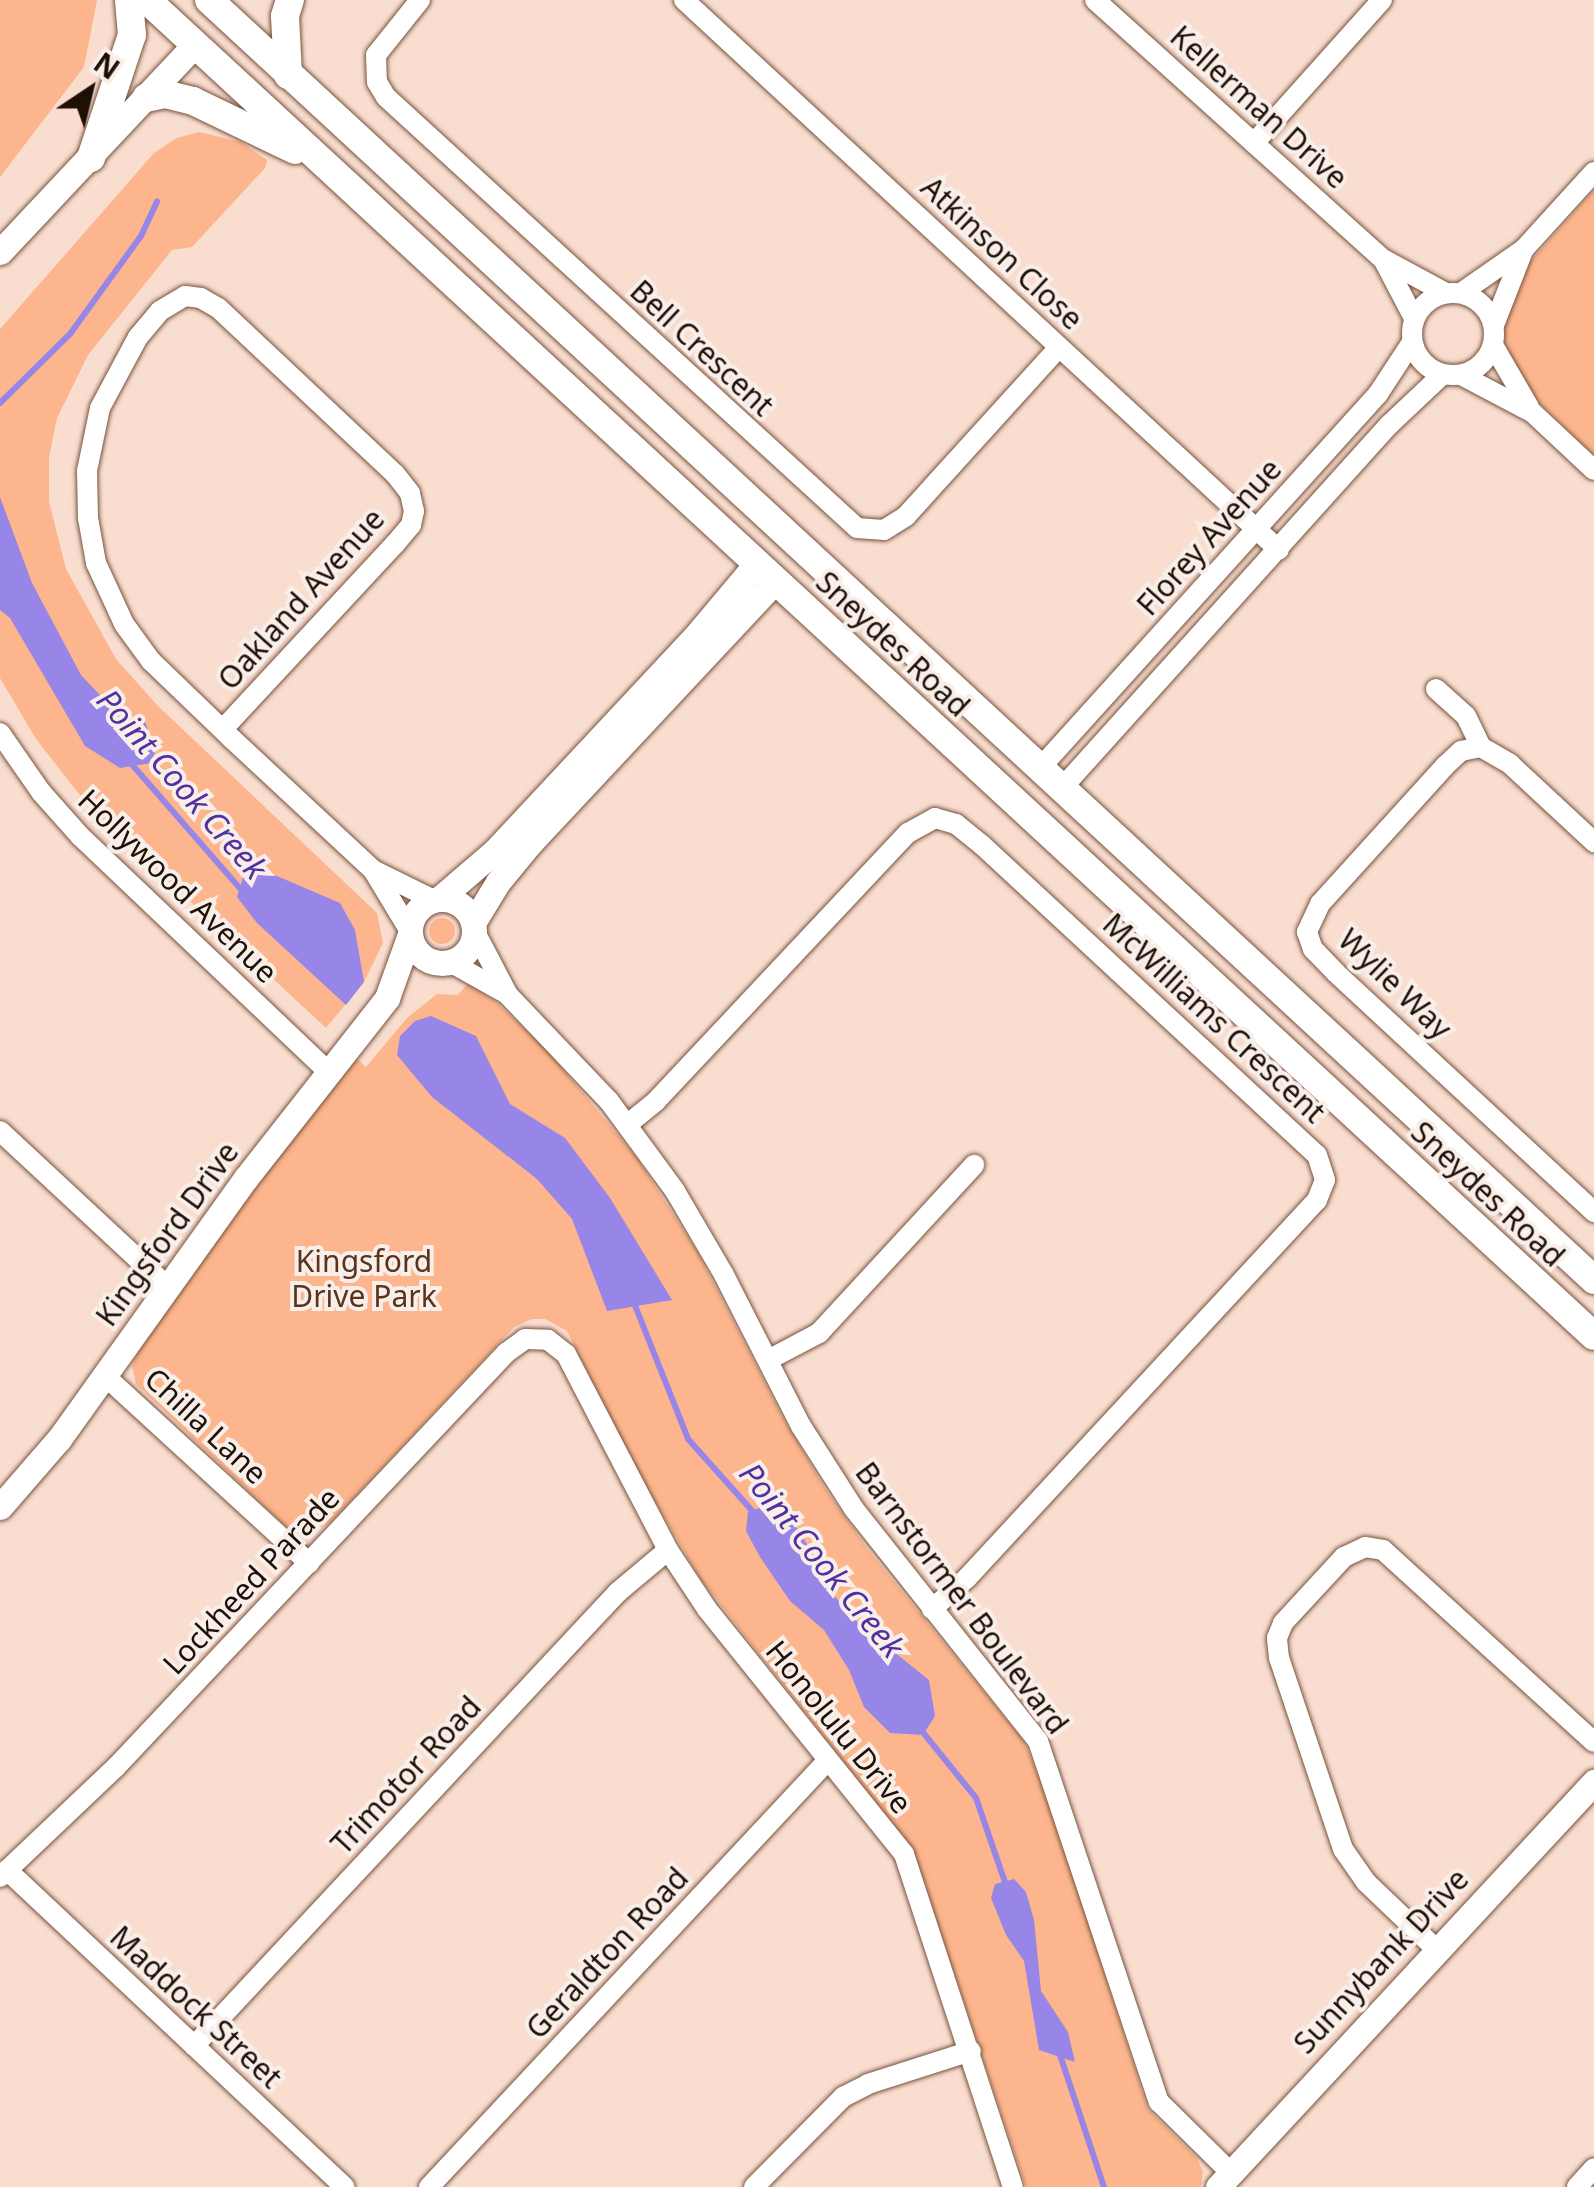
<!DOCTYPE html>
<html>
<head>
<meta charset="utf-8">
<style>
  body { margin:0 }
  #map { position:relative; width:1594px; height:2187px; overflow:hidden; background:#f9ddcf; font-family:"Noto Sans",sans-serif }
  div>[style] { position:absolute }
  .green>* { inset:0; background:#fcb58c }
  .round { border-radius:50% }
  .water>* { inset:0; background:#9786e7 }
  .stream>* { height:6px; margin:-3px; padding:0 3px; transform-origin:3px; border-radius:3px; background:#9786e7 }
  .roads { filter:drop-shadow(0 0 2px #77523c) drop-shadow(0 0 2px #77523c) }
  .minor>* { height:20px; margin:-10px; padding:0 10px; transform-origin:10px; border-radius:10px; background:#fff }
  .minor>.ring { margin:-10px; padding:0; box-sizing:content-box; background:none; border:20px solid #fff; border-radius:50% }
  .tertiary>* { height:25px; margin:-12.5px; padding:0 12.5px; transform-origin:12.5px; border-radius:12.5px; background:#fff }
  .tertiary>.ring { margin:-12.5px; padding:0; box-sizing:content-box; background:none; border:25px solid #fff; border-radius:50% }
  .secondary>* { height:28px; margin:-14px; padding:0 14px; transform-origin:14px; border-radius:14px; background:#fff }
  span { translate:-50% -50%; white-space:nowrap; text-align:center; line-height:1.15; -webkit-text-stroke:8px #f8efea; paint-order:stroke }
  .street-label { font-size:30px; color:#1f1007 }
  .park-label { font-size:30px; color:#5b331b }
  .water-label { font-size:32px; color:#5130a1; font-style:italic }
  .north { position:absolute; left:40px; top:40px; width:100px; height:100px; -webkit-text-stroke:8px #f8efea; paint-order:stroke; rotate:35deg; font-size:28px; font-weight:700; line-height:40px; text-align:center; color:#1f1007 }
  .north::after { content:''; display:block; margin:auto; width:35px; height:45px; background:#1f1007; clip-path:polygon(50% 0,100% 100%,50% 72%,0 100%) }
</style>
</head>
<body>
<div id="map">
  <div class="green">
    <i style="clip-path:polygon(0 0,97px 0,84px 67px,0 177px)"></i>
    <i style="clip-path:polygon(199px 132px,241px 142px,267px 160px,265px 168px,192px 247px,172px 250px,88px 355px,57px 418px,49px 457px,49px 502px,66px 569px,116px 659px,157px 705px,377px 913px,383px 943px,364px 982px,326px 1028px,91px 809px,36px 739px,0 678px,0 329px,154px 153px,177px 138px)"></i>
    <i style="clip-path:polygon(1594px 190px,1594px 455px,1533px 397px,1507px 354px,1502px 329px,1527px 265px)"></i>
    <i class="round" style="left:429px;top:918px;width:26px;height:26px"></i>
    <i style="clip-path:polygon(468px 983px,497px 1003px,546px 1049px,637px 1158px,697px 1251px,783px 1418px,828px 1493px,869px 1551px,1024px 1741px,1049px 1801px,1148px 2109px,1197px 2158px,1203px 2172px,1201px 2187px,1026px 2187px,913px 1850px,699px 1577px,634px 1465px,567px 1331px,545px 1319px,532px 1319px,514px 1327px,331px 1522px,310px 1534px,287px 1528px,136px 1384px,132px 1366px,139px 1348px,252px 1189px,355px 1057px,366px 1067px,407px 1018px,437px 994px,458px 995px)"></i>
  </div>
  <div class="water">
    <i style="clip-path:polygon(0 497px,32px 583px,81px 675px,114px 710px,145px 722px,156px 749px,151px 763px,120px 768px,85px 746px,10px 618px,0 610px)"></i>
    <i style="clip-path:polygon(244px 874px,277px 876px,340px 903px,355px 930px,364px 982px,346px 1005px,257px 923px,237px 897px)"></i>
    <i style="clip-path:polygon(431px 1016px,476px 1036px,510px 1104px,565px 1138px,610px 1198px,672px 1300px,607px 1311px,572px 1219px,537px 1179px,432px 1097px,397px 1055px,400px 1036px,415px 1021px)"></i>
    <i style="clip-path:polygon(773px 1503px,785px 1510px,818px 1561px,830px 1591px,859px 1624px,929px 1680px,935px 1716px,923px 1735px,890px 1733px,864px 1707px,849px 1670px,824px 1630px,790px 1601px,760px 1557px,746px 1531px,748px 1512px)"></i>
    <i style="clip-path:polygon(1014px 1879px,1026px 1892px,1034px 1920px,1041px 1991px,1068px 2032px,1075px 2062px,1039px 2050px,1024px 1961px,1006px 1935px,991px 1898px,995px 1884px)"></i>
  </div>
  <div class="stream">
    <i style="left:0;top:403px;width:98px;rotate:-44.6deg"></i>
    <i style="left:70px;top:334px;width:121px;rotate:-54.1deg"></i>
    <i style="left:141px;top:236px;width:38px;rotate:-65deg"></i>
    <i style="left:128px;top:760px;width:178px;rotate:48.9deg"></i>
    <i style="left:634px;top:1303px;width:146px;rotate:68.3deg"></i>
    <i style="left:688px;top:1439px;width:101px;rotate:48.2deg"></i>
    <i style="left:921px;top:1730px;width:87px;rotate:51deg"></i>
    <i style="left:976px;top:1798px;width:95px;rotate:71deg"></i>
    <i style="left:1059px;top:2052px;width:142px;rotate:71.6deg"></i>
  </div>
  <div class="roads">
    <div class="minor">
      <i style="left:420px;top:0;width:70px;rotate:128.7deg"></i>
      <i style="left:376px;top:55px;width:27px;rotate:88deg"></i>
      <i style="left:377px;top:82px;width:17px;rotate:59deg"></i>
      <i style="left:386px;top:97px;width:638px;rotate:42.46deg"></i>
      <i style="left:857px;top:528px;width:27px;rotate:4deg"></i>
      <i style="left:884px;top:530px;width:26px;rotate:-32deg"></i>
      <i style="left:906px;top:516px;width:228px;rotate:-47.8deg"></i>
      <i style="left:684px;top:0;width:810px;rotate:42.75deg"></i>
      <i style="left:1095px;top:0;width:387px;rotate:42deg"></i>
      <i style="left:1383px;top:259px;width:72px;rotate:28.4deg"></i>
      <i style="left:1254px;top:143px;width:192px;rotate:-48.2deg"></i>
      <i style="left:1383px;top:259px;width:67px;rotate:62.3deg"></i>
      <i class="ring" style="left:1412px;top:293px;width:62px;height:62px"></i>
      <i style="left:1461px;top:293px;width:77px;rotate:-34.9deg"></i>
      <i style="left:1524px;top:249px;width:104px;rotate:-47.7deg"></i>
      <i style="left:1494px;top:325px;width:79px;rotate:-68.6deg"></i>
      <i style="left:1493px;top:345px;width:72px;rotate:59.9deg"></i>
      <i style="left:1461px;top:375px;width:81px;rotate:27.8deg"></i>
      <i style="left:1533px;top:413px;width:83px;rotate:43.1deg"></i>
      <i style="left:1436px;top:689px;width:40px;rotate:42deg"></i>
      <i style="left:1466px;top:716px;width:34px;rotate:64deg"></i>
      <i style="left:1481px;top:747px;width:34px;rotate:30deg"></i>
      <i style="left:1510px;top:764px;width:115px;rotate:42.9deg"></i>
      <i style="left:223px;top:729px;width:253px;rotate:-47.1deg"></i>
      <i style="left:395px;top:544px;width:25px;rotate:-50deg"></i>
      <i style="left:411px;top:525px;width:14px;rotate:-78deg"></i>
      <i style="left:414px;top:511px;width:18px;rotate:-103deg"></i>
      <i style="left:410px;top:493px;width:24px;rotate:-128deg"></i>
      <i style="left:395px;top:474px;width:243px;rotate:-136.8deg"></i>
      <i style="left:218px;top:308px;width:20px;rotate:-150deg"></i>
      <i style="left:201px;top:298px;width:16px;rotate:-173deg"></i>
      <i style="left:185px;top:296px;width:29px;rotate:149deg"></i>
      <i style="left:160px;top:311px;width:34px;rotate:130deg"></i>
      <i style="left:138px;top:337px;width:81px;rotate:118.2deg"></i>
      <i style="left:100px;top:408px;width:64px;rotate:101.7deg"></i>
      <i style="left:87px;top:471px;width:47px;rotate:88.8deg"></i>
      <i style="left:88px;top:518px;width:46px;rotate:79.9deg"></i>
      <i style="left:96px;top:563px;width:67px;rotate:65.3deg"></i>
      <i style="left:124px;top:624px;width:46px;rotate:53.9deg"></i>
      <i style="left:151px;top:661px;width:111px;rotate:43.9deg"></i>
      <i style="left:231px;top:738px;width:194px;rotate:42.9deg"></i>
      <i style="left:373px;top:870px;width:71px;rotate:58.8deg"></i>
      <i style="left:0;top:733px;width:72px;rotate:55.2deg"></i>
      <i style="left:41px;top:792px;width:60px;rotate:48.4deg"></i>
      <i style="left:81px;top:837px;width:340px;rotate:43.5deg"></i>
      <i style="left:1481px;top:747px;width:20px;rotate:169deg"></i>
      <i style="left:1461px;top:751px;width:22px;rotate:137deg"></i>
      <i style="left:1445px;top:766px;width:186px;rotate:132.2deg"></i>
      <i style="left:1320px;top:904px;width:31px;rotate:115deg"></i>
      <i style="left:1307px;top:932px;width:18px;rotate:71deg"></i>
      <i style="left:1313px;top:949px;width:33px;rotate:46deg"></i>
      <i style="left:1336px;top:973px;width:352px;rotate:42.8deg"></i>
      <i style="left:1041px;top:767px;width:503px;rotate:-47.9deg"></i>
      <i style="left:1378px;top:394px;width:62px;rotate:-56.8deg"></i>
      <i style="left:1062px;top:788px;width:489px;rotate:-48deg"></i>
      <i style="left:1389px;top:425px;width:74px;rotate:-43.4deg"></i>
      <i style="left:375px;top:871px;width:66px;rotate:26.2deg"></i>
      <i style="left:474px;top:930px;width:73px;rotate:62.4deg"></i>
      <i style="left:508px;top:995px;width:146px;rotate:46.4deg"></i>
      <i style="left:609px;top:1101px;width:112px;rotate:53.7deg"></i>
      <i style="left:675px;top:1191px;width:97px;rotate:59.7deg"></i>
      <i style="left:724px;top:1275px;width:169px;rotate:63deg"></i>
      <i style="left:801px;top:1426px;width:98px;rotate:57.4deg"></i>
      <i style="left:854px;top:1509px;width:296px;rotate:51.6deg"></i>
      <i style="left:1038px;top:1741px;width:381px;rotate:71.5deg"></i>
      <i style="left:1159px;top:2102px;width:100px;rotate:44.6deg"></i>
      <i style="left:450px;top:962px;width:65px;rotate:29.3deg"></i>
      <i style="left:628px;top:1124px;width:36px;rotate:-39deg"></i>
      <i style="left:656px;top:1101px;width:368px;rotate:-46.8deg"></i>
      <i style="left:908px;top:833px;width:31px;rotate:-29deg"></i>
      <i style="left:935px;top:818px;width:22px;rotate:16deg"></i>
      <i style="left:956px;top:824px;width:33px;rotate:39deg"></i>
      <i style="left:982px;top:845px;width:456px;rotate:42.8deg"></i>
      <i style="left:1317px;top:1155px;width:26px;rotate:72deg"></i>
      <i style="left:1325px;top:1180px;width:22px;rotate:112deg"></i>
      <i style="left:1317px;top:1200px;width:515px;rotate:132.8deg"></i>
      <i style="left:967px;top:1578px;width:47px;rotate:138.5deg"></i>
      <i style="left:0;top:1131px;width:228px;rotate:42.9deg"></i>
      <i style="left:768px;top:1360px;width:58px;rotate:-27.9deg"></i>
      <i style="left:819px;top:1333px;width:229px;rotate:-47.3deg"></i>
      <i style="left:105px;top:1376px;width:277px;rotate:42.5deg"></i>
      <i style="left:7px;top:1870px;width:463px;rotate:43.2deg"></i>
      <i style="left:0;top:1877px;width:160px;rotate:-43.5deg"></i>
      <i style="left:116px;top:1767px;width:569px;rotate:-46.71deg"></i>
      <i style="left:506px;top:1353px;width:24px;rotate:-36deg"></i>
      <i style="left:525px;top:1339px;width:23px;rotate:2deg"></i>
      <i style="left:548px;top:1340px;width:23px;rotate:38deg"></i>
      <i style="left:566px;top:1354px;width:221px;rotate:62.5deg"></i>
      <i style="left:668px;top:1550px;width:71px;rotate:56.5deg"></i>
      <i style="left:707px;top:1609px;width:314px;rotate:51.2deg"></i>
      <i style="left:904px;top:1854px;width:350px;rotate:71.9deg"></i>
      <i style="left:1436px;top:1949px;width:97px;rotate:-136.3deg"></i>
      <i style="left:1366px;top:1882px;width:40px;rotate:-124.9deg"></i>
      <i style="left:1343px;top:1849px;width:201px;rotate:-108.5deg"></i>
      <i style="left:1279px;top:1658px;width:20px;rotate:-96deg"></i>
      <i style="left:1277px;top:1638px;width:16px;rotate:-68deg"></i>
      <i style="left:1283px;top:1623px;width:90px;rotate:-47.3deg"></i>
      <i style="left:1344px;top:1557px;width:23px;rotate:-25deg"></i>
      <i style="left:1365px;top:1547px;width:18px;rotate:9deg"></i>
      <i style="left:1383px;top:1550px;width:285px;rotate:42.3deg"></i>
      <i style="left:194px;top:2046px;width:621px;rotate:-46.96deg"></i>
      <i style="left:618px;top:1592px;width:65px;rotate:-40deg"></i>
      <i style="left:429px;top:2187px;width:584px;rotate:-46.94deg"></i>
      <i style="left:754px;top:2187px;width:127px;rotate:-45.3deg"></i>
      <i style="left:843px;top:2097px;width:28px;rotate:-27deg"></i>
      <i style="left:868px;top:2084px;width:108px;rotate:-17.8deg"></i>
      <i style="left:1577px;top:2187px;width:25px;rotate:-48deg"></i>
    </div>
    <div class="tertiary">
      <i style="left:0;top:252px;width:285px;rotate:-46.8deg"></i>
      <i style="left:439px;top:899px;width:74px;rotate:-40.6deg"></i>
      <i style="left:495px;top:851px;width:299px;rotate:-47deg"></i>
      <i style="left:699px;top:632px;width:90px;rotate:-50deg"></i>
      <i class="ring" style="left:410px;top:899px;width:39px;height:39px"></i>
      <i style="left:473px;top:923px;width:48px;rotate:-58.6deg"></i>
      <i style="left:498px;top:882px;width:52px;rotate:-50.5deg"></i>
      <i style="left:531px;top:842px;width:359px;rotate:-46.9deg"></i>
      <i style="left:0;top:1507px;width:90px;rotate:-49.1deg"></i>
      <i style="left:59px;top:1439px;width:321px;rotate:-54.4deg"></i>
      <i style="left:246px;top:1178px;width:229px;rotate:-51.9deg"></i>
      <i style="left:387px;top:998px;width:68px;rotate:-70.2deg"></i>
      <i style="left:1218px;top:2187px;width:553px;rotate:-47.13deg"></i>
    </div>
    <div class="secondary">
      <i style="left:147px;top:0;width:1969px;rotate:42.72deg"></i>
      <i style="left:209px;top:0;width:1886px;rotate:42.74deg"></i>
      <i style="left:288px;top:75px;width:59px;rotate:-92.9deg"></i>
      <i style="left:285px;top:16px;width:17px;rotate:-73deg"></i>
      <i style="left:146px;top:98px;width:19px;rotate:-12deg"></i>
      <i style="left:165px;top:94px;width:29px;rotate:14deg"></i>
      <i style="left:193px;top:101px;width:113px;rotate:25.7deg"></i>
      <i style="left:91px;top:158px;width:130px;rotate:-71.6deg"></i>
      <i style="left:132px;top:35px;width:35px;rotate:-95deg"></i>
    </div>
  </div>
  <div class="street-label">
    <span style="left:1259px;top:107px;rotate:42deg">Kellerman Drive</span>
    <span style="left:1002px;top:253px;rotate:43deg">Atkinson Close</span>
    <span style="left:702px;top:348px;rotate:43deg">Bell Crescent</span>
    <span style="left:1209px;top:537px;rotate:-48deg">Florey Avenue</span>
    <span style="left:301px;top:599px;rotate:-48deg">Oakland Avenue</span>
    <span style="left:893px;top:644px;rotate:43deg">Sneydes Road</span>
    <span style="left:178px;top:886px;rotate:44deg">Hollywood Avenue</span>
    <span style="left:1395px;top:984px;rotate:44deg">Wylie Way</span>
    <span style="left:1214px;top:1018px;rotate:43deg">McWilliams Crescent</span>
    <span style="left:1488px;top:1194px;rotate:43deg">Sneydes Road</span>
    <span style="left:167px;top:1234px;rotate:-54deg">Kingsford Drive</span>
    <span style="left:206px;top:1426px;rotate:43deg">Chilla Lane</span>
    <span style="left:251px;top:1581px;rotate:-47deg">Lockheed Parade</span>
    <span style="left:962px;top:1598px;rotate:53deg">Barnstormer Boulevard</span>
    <span style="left:839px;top:1727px;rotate:51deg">Honolulu Drive</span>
    <span style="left:406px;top:1775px;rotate:-47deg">Trimotor Road</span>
    <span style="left:607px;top:1953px;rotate:-47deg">Geraldton Road</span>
    <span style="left:1381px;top:1961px;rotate:-47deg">Sunnybank Drive</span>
    <span style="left:196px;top:2007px;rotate:43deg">Maddock Street</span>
  </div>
  <div class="park-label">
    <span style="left:364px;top:1278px">Kingsford<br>Drive Park</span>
  </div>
  <div class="water-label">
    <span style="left:182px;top:784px;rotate:49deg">Point Cook Creek</span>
    <span style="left:822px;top:1560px;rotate:51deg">Point Cook Creek</span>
  </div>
  <div class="north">N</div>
</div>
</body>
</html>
